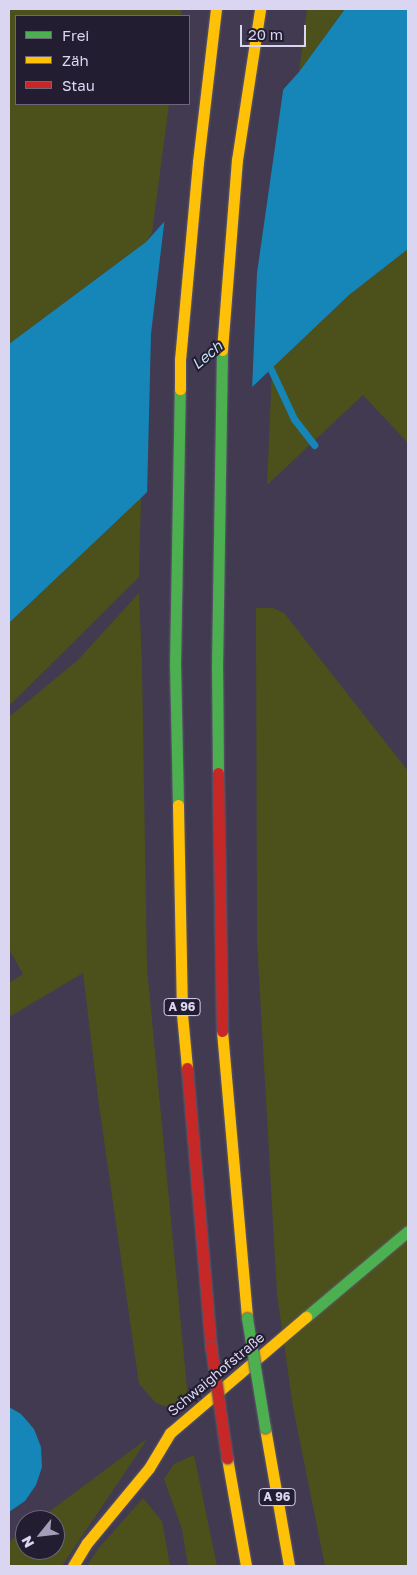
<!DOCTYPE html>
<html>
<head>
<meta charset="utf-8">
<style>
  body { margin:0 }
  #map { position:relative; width:417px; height:1575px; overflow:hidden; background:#413a51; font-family:"Golos Text",sans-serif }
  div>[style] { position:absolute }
  .green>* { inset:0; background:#4c511b }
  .water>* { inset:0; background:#1686b9 }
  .pier>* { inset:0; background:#413a51 }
  .stream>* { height:7px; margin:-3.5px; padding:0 3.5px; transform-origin:3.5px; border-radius:3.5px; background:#1686b9 }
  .roads { filter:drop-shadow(0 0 1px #5d586c) drop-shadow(0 0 1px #5d586c) }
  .fast>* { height:11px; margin:-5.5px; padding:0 5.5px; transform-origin:5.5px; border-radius:5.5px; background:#4caf50 }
  .slow>* { height:11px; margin:-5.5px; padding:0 5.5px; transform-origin:5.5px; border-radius:5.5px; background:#ffc107 }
  .jam>* { height:11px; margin:-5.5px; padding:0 5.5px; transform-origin:5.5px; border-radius:5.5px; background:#c62828 }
  .bridges { filter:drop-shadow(0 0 1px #5d586c) drop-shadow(0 0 1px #5d586c) }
  .fast-bridge>* { height:11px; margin:-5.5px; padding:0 5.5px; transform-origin:5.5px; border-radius:5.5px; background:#4caf50 }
  .jam-bridge>* { height:11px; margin:-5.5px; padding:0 5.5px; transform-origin:5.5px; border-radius:5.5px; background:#c62828 }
  span { translate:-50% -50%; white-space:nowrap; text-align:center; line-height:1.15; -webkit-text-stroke:4px #221d30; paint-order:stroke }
  .shield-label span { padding:1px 4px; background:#221d30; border:1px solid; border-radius:4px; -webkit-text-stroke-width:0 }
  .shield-label { font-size:12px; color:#dad5f0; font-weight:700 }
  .street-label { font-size:14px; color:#dad5f0 }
  .water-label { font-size:15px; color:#c4dff1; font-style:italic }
  .frame { position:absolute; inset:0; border:10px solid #dad5f0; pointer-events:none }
  .legend { position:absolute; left:15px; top:15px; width:175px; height:90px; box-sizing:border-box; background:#221d30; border:1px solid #6c677d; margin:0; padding:6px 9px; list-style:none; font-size:15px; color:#dad5f0 }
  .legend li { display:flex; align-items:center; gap:10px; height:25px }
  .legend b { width:25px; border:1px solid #6c677d }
  .north { position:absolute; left:15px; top:1510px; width:50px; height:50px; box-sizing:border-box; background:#221d30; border:1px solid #6c677d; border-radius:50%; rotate:241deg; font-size:14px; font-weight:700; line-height:20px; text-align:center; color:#dad5f0 }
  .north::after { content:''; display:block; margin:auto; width:18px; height:22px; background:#a49fb8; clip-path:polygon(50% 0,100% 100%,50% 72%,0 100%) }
  .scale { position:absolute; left:240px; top:25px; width:66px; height:22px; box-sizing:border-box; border:2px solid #dad5f0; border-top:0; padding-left:6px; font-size:15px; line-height:18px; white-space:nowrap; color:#dad5f0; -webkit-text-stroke:4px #221d30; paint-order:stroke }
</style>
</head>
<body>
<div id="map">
  <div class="green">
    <i style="clip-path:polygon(9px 9px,182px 9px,181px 16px,16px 16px,16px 104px,169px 104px,152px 233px,146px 242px,9px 344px)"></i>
    <i style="clip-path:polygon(307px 9px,345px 9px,299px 72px)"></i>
    <i style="clip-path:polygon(408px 249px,408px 443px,363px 395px,267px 485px,272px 368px,349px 295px)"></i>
    <i style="clip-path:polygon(141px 498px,139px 577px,9px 706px,9px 623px)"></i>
    <i style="clip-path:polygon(139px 593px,142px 665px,147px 968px,188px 1399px,173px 1409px,156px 1403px,139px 1384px,99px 1105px,83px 973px,9px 1017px,9px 983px,23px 974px,9px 949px,9px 717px,78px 660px)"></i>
    <i style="clip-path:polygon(256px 608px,273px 608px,284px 613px,408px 771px,408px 1566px,325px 1566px,293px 1407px,277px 1294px,257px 941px)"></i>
    <i style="clip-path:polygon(148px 1438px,62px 1566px,9px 1566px,9px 1542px,25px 1530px,25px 1550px,55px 1550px,55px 1520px,38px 1520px)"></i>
    <i style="clip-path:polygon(194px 1455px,217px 1566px,188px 1566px,182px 1529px,164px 1479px,174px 1464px)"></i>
    <i style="clip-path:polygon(143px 1498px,162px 1521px,170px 1566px,87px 1566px,98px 1549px)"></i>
  </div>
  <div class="water">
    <i style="clip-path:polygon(345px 9px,408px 9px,408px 249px,349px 295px,251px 388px,141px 498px,9px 623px,9px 344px,146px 242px,299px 72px)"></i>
    <i style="clip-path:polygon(9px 1407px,21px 1414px,34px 1429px,41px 1447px,42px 1467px,36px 1485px,25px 1501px,9px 1512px)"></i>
  </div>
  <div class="pier">
    <i style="clip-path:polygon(284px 84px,257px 273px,252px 391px,147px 496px,151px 334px,165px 216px)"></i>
  </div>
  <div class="stream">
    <i style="left:267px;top:361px;width:64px;rotate:65deg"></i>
    <i style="left:294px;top:419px;width:33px;rotate:52deg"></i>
  </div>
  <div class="roads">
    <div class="fast">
      <i style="left:218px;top:773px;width:105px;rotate:-90.5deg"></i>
      <i style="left:217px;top:668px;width:318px;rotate:-89.1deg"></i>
      <i style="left:178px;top:805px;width:139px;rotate:-91.2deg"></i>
      <i style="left:175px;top:666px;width:277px;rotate:-89deg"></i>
      <i style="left:306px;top:1317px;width:133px;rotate:-40.1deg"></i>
    </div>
    <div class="slow">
      <i style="left:222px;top:350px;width:191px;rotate:-85.5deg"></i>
      <i style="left:237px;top:160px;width:153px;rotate:-81.3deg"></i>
      <i style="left:180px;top:389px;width:29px;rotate:-90deg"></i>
      <i style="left:180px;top:360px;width:199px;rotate:-84.8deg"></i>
      <i style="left:198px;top:162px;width:154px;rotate:-83.3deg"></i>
      <i style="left:178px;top:805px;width:209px;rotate:88.9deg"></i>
      <i style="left:182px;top:1014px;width:54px;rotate:84.7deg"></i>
      <i style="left:222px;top:1031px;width:288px;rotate:85deg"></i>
      <i style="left:265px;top:1428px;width:140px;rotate:80.1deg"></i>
      <i style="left:227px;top:1458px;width:110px;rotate:80deg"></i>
      <i style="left:73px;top:1566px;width:27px;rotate:-59deg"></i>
      <i style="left:87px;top:1543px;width:97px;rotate:-50.4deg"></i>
      <i style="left:149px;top:1468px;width:41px;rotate:-59deg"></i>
      <i style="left:170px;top:1433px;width:179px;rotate:-40.5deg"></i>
    </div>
    <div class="jam">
      <i style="left:218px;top:773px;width:258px;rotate:89.1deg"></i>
      <i style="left:187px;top:1068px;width:280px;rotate:85.1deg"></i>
    </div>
  </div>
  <div class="bridges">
    <div class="fast-bridge">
      <i style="left:247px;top:1318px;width:111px;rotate:80.7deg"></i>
    </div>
    <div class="jam-bridge">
      <i style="left:211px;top:1347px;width:112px;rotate:81.8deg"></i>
    </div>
  </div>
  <div class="shield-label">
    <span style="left:182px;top:1007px">A 96</span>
    <span style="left:277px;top:1497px">A 96</span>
  </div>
  <div class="street-label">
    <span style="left:216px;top:1374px;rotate:-40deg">Schwaighofstraße</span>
  </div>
  <div class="water-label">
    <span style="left:207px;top:355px;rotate:-40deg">Lech</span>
  </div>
  <div class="frame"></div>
  <ul class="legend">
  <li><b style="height:6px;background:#4caf50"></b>Frei</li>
  <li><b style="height:6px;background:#ffc107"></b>Zäh</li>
  <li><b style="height:6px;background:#c62828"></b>Stau</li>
  </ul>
  <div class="north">N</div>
  <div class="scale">20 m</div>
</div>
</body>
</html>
